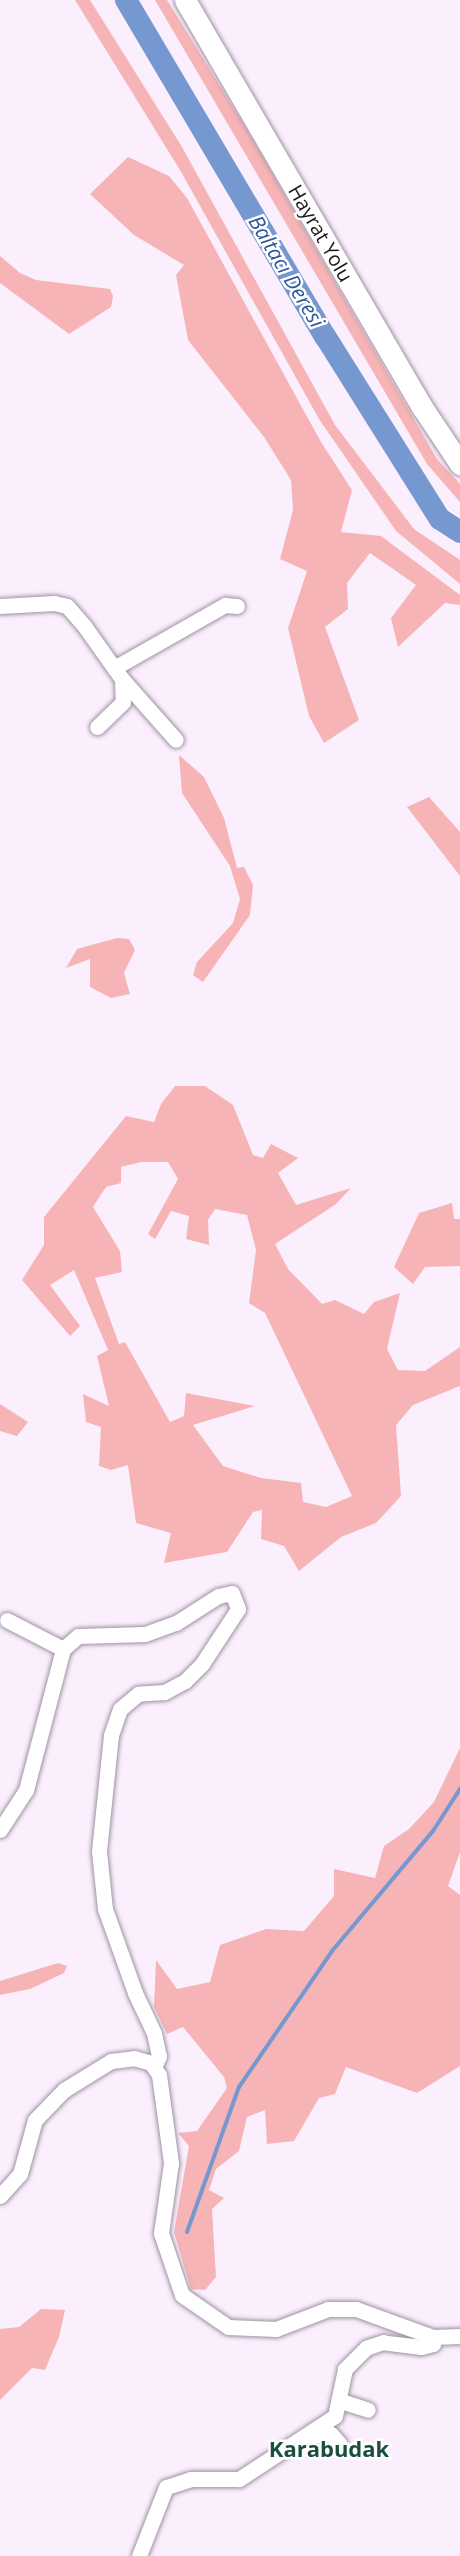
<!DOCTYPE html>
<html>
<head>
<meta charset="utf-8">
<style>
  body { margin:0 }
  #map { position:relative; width:460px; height:2556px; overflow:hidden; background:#fbeffe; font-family:"Open Sans",sans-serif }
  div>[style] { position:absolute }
  .green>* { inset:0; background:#f6b4b6 }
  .stream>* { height:4px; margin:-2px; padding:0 2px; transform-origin:2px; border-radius:2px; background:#7698d0 }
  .river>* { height:22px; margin:-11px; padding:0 11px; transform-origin:11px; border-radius:11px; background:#7698d0 }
  .roads { filter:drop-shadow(0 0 2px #9f92a3) drop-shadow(0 0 2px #9f92a3) }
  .minor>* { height:15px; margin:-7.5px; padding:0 7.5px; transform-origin:7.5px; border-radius:7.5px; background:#fff }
  .secondary>* { height:21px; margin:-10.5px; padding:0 10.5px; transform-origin:10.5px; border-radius:10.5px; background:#fff }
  span { translate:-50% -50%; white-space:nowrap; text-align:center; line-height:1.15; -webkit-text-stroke:5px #fff; paint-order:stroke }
  .street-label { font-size:20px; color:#1d181e }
  .water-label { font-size:21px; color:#2c559a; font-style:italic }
  .quarter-label { font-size:22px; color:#1a4e40; font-weight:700 }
</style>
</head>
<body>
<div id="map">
  <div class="green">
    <i style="clip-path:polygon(75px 0,90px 0,182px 147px,335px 425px,414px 529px,460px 560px,460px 584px,396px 531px,319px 419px,180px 170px)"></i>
    <i style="clip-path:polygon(155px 0,167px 0,246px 128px,437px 459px,460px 484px,460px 502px,427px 464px)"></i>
    <i style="clip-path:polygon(128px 157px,169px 176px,187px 198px,321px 442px,352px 490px,341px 532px,381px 536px,460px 595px,460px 605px,445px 603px,398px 647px,391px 618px,416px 585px,370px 553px,347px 583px,348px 609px,325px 627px,359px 720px,324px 743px,309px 716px,288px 628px,307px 571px,280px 559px,293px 510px,291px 480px,264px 437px,188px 340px,176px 275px,184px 265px,134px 235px,90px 194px)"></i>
    <i style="clip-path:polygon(0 256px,20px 273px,36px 280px,110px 289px,113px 296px,111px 307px,69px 334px,0 283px)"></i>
    <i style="clip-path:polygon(179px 755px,204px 777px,224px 818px,237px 868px,244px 867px,253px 885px,250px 915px,203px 982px,193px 975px,197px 962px,233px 923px,240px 899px,230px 866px,182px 793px)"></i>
    <i style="clip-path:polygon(429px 797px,460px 832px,460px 876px,407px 807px)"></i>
    <i style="clip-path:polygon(117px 938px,129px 939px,135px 950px,124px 973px,130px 994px,111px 998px,90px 987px,90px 959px,66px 968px,77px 949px)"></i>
    <i style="clip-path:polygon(evenodd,175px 1086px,205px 1086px,233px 1105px,253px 1155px,263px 1158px,271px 1144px,298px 1158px,278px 1173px,296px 1205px,351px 1188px,336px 1204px,275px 1244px,288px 1269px,322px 1304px,335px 1300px,364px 1314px,374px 1302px,400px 1293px,387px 1349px,398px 1370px,425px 1371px,460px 1347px,460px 1386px,413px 1405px,396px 1425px,401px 1496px,376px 1523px,341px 1537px,299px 1571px,284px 1546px,261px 1539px,262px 1510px,253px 1512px,227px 1552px,164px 1563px,171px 1533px,136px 1523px,128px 1465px,111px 1470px,99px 1466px,101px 1427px,86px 1422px,83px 1394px,109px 1406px,97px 1356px,108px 1350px,74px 1270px,50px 1285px,80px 1326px,70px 1336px,22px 1280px,44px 1245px,44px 1217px,126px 1116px,154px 1122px,161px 1104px,175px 1086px,141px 1162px,168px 1162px,178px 1179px,148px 1234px,155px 1239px,171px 1211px,189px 1216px,186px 1239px,209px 1245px,208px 1220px,215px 1209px,247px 1215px,256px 1250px,249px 1303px,265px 1313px,352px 1496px,326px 1507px,303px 1502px,301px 1483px,261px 1478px,223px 1466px,193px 1425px,255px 1406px,186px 1393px,184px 1416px,170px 1422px,125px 1342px,119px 1344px,95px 1278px,122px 1272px,120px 1251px,93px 1207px,106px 1187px,121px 1183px,121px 1167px,141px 1162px)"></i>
    <i style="clip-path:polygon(452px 1203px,454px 1219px,460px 1219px,460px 1266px,425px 1267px,413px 1284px,394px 1267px,419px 1213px)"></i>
    <i style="clip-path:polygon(0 1404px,28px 1422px,17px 1436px,0 1431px)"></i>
    <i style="clip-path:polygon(460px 1748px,460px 1852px,448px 1886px,460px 1895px,460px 2066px,417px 2093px,346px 2067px,335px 2094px,319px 2098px,294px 2141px,267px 2144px,265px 2110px,247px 2117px,239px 2151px,216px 2169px,209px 2190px,224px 2198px,212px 2209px,216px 2277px,205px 2290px,191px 2289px,174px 2232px,189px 2146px,178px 2133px,197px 2131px,227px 2088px,224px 2077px,183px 2027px,167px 2034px,154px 2007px,156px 1960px,177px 1989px,210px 1982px,220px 1945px,266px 1929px,304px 1931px,334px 1896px,334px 1869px,375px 1878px,384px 1846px,409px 1829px,434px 1802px)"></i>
    <i style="clip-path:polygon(58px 1963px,67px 1966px,64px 1973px,30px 1989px,0 1995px,0 1981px)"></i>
    <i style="clip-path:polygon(41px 2309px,65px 2310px,59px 2337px,45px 2370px,32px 2368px,0 2400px,0 2329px,19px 2327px)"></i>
  </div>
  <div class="stream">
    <i style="left:187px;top:2232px;width:154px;rotate:-70.3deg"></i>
    <i style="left:239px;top:2087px;width:165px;rotate:-55.6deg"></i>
    <i style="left:332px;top:1951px;width:157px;rotate:-49.9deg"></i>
    <i style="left:433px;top:1831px;width:50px;rotate:-57.3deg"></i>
  </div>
  <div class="river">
    <i style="left:126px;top:0;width:391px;rotate:59.4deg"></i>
    <i style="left:325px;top:336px;width:216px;rotate:57.9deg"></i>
    <i style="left:440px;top:519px;width:24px;rotate:33deg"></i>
  </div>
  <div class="roads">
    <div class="minor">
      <i style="left:0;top:606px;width:54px;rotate:-3.2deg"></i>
      <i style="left:54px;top:603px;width:13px;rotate:13deg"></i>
      <i style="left:67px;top:606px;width:28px;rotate:49deg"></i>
      <i style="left:85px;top:627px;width:64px;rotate:54.6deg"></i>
      <i style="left:122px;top:679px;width:23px;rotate:88deg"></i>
      <i style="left:123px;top:702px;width:36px;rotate:136deg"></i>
      <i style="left:114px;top:668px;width:128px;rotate:-29.6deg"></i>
      <i style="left:225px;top:605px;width:12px;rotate:5deg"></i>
      <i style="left:122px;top:679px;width:81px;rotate:48.5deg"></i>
      <i style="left:7px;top:1620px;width:63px;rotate:27.4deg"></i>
      <i style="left:0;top:1830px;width:48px;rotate:-57deg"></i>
      <i style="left:26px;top:1790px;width:146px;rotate:-75.3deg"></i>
      <i style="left:63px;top:1649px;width:20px;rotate:-41deg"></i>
      <i style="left:78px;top:1636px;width:67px;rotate:-1.7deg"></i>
      <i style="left:145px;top:1634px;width:33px;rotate:-20deg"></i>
      <i style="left:176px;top:1623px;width:50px;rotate:-32.7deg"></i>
      <i style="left:218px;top:1596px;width:14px;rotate:-12deg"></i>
      <i style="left:232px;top:1593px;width:17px;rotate:69deg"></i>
      <i style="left:238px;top:1609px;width:66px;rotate:123.2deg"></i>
      <i style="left:202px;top:1664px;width:24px;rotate:135deg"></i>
      <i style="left:185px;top:1681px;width:24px;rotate:152deg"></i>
      <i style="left:164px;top:1692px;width:26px;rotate:176deg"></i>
      <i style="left:138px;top:1694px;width:23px;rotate:140deg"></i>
      <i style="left:120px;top:1709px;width:28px;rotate:109deg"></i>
      <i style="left:111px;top:1735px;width:117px;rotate:95.9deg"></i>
      <i style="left:99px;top:1851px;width:58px;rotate:84.1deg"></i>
      <i style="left:105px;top:1909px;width:89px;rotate:70.3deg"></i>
      <i style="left:135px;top:1993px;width:44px;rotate:64.6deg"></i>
      <i style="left:154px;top:2033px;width:24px;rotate:78deg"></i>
      <i style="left:159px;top:2056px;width:12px;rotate:114deg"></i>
      <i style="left:0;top:2196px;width:30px;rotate:-48deg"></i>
      <i style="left:20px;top:2174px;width:56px;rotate:-74.5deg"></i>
      <i style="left:35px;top:2120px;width:42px;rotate:-46deg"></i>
      <i style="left:64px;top:2090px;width:55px;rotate:-31.7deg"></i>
      <i style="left:111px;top:2061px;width:23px;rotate:-7deg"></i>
      <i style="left:134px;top:2058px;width:18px;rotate:16deg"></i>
      <i style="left:151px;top:2063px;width:14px;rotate:56deg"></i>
      <i style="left:159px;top:2075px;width:89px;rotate:82.2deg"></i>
      <i style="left:171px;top:2163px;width:71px;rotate:98.1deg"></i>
      <i style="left:161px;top:2233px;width:65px;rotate:71.3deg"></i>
      <i style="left:182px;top:2295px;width:56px;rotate:34.8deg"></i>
      <i style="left:228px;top:2327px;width:48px;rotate:2.4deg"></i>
      <i style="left:276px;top:2329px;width:56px;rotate:-21deg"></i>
      <i style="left:328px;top:2309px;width:28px"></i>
      <i style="left:356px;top:2309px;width:82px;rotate:20deg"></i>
      <i style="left:433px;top:2337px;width:7px;rotate:90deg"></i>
      <i style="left:433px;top:2344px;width:12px;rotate:166deg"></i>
      <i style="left:421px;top:2347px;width:38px;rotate:-173deg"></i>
      <i style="left:383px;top:2342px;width:18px;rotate:161deg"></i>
      <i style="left:366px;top:2348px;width:30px;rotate:135deg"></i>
      <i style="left:345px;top:2369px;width:48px;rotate:102deg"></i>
      <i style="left:335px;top:2416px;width:115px;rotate:146.7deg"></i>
      <i style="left:239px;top:2479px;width:48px;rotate:180deg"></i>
      <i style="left:191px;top:2479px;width:26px;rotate:162deg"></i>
      <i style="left:166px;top:2487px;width:74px;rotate:111.4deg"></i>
      <i style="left:433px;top:2337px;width:27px;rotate:-2deg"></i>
      <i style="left:341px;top:2401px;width:28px;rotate:18deg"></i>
      <i style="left:312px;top:2436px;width:19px;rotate:-6deg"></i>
      <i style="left:331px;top:2434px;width:13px;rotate:48deg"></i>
    </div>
    <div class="secondary">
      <i style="left:185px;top:0;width:471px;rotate:59.8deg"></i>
      <i style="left:422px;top:407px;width:69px;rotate:56.3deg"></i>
    </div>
  </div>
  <div class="street-label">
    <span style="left:321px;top:233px;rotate:60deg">Hayrat Yolu</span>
  </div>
  <div class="water-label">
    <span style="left:287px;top:271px;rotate:59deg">Baltacı Deresi</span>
  </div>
  <div class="quarter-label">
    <span style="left:329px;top:2449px">Karabudak</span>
  </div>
</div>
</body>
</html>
